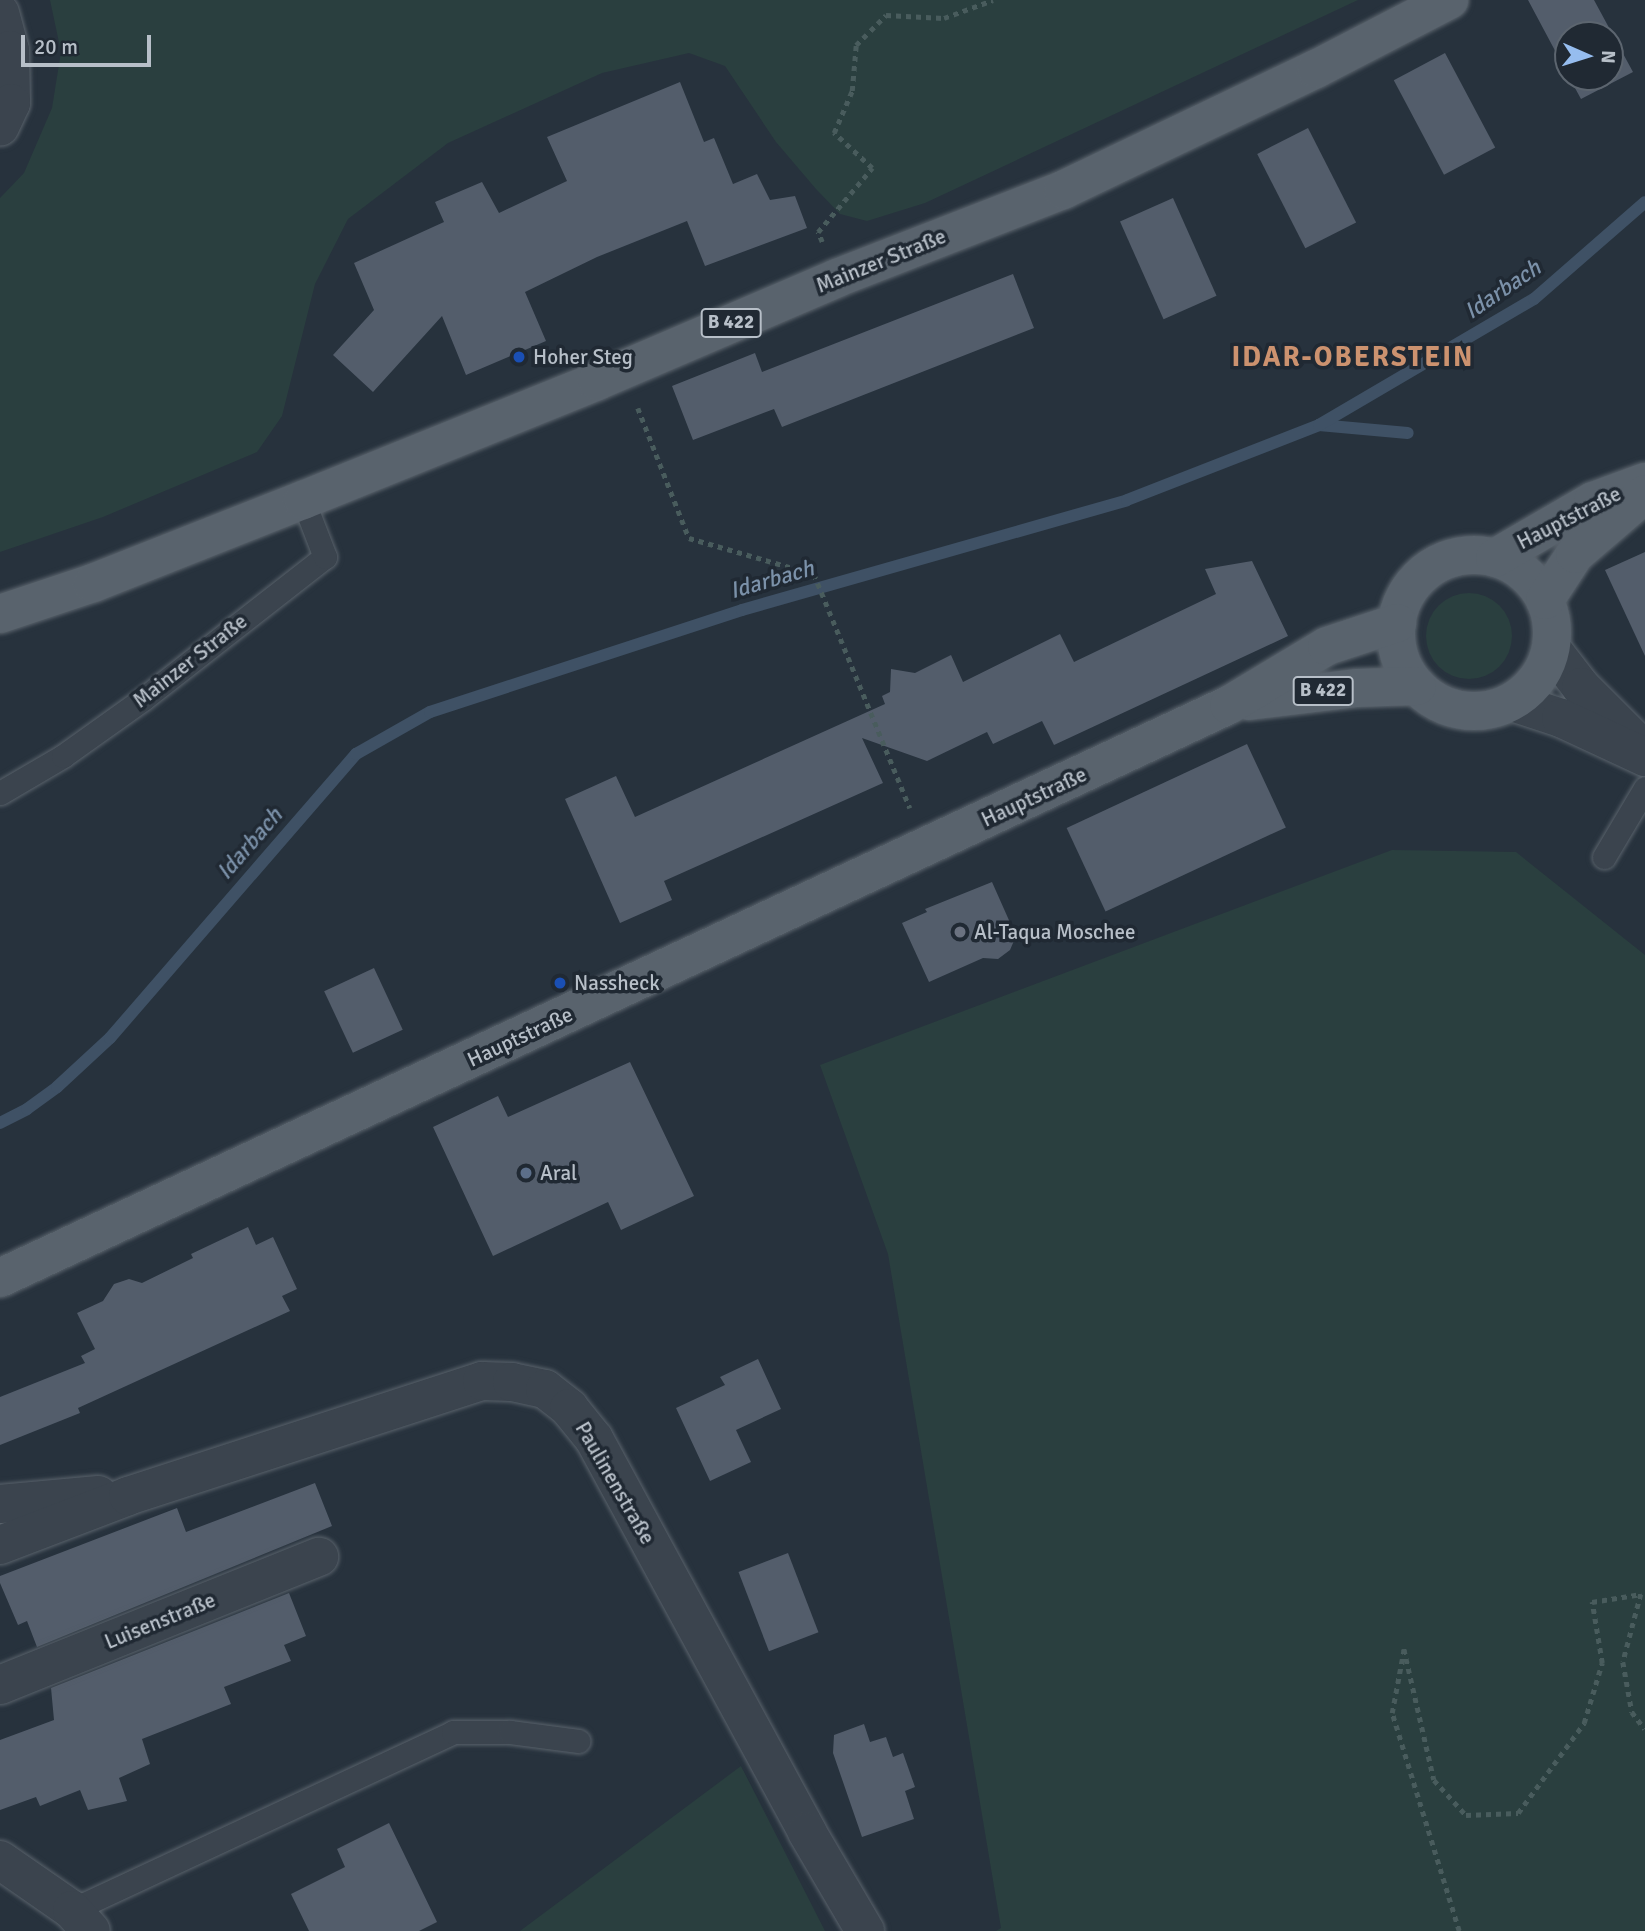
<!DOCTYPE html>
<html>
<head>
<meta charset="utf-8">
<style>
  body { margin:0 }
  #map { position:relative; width:1645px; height:1931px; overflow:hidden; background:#27323d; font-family:Signika,sans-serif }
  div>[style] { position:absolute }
  .green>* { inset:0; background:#2a3f3f }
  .round { border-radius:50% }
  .stream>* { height:12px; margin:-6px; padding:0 6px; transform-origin:6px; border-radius:6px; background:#3f5165 }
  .building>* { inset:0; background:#535d6b; transform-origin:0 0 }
  .path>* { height:4.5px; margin-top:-2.25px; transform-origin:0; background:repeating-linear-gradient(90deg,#495c5d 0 5px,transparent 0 10px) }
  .roads { filter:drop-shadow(0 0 2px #59626b) drop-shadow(0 0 2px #59626b) }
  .service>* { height:23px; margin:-11.5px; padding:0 11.5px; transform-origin:11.5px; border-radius:11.5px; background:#3b444e }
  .minor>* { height:38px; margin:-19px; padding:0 19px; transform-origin:19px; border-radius:19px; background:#3b444e }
  .tertiary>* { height:38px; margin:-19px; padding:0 19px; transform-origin:19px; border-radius:19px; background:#3b444e }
  .primary>* { height:38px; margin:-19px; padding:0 19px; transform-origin:19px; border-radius:19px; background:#59636d }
  .primary>.ring { margin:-19px; padding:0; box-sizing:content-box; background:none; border:38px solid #59636d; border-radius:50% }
  .dots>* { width:19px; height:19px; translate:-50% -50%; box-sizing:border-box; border:4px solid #202933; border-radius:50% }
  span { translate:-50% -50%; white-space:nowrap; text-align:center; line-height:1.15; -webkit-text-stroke:7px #202933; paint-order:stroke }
  .shield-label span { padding:2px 5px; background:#202933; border:2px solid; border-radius:5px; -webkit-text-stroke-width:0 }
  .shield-label { font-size:19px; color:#b7bfc8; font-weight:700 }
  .street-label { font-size:21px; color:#b7bfc8 }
  .poi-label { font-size:21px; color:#b7bfc8 }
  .left { translate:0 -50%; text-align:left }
  .water-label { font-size:23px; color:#7b91a9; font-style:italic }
  .district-label { font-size:28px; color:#cc926f; font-weight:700; letter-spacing:2px }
  .north { position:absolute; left:1554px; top:21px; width:70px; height:70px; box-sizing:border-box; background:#202933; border:2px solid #5c656f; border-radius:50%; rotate:93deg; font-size:19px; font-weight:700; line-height:28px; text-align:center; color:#b7bfc8 }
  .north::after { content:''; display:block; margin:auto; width:24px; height:32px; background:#96bdef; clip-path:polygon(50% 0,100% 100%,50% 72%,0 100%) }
  .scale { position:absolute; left:21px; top:35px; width:130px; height:32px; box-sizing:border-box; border:4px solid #b7bfc8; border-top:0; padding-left:9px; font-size:21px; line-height:24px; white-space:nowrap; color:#b7bfc8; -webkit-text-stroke:5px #202933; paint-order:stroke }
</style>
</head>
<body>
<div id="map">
  <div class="green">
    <i style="clip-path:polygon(50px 0,1358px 0,925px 203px,867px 221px,840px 214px,816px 189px,776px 142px,725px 66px,689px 53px,602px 73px,448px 143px,348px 219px,315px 284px,282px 416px,257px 452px,103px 517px,0 552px,0 198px,24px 173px,52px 108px,61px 52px)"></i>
    <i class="round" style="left:1426px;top:593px;width:86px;height:86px"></i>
    <i style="clip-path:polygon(1392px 850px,1516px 852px,1645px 955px,1645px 1931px,996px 1931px,1001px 1928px,888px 1254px,820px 1065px)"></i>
    <i style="clip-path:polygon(741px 1766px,825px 1931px,520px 1931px)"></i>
  </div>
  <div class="stream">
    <i style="left:1319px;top:425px;width:89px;rotate:5.1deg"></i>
    <i style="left:0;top:1123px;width:30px;rotate:-27deg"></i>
    <i style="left:27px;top:1109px;width:37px;rotate:-36deg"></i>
    <i style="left:57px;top:1087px;width:72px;rotate:-42.8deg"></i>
    <i style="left:110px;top:1038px;width:376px;rotate:-49.1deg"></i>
    <i style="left:356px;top:754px;width:85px;rotate:-29.6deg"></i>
    <i style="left:430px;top:712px;width:328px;rotate:-18.1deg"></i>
    <i style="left:742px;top:610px;width:400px;rotate:-15.9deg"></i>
    <i style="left:1127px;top:500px;width:206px;rotate:-21.3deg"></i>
    <i style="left:1319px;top:425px;width:249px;rotate:-30.4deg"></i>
    <i style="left:1534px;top:299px;width:147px;rotate:-41.1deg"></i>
  </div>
  <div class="building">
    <i style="clip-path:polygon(1528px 0,1594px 0,1633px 72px,1581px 99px,1569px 77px,1610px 77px,1610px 35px,1568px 35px,1568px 75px)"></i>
    <i style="left:1445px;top:53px;width:107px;height:58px;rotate:62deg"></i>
    <i style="clip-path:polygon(680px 82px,704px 142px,714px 138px,733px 184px,757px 174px,770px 200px,795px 196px,807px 228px,705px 266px,687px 221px,597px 257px,525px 292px,546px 341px,466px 375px,442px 316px,373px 392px,333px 355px,374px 310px,354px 263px,444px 222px,435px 202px,482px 182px,499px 213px,567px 181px,547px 137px)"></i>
    <i style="left:1308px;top:128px;width:106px;height:57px;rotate:63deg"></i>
    <i style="left:1173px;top:198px;width:107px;height:58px;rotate:66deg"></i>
    <i style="clip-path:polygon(1013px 274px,1034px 328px,782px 427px,774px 409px,693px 440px,672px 386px,755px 353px,762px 372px)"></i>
    <i style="clip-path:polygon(1645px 552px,1645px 656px,1605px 570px)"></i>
    <i style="clip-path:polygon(1252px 561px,1288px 636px,1054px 745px,1042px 721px,993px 744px,987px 732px,927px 761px,862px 738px,883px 783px,664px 881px,672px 900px,620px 923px,565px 799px,616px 776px,635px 817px,885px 704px,882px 696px,890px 692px,891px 669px,915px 673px,951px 655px,963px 682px,1060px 634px,1074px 662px,1216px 594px,1205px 569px)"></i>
    <i style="left:1247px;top:744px;width:92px;height:199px;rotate:65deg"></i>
    <i style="clip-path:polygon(992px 882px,1016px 936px,1010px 950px,998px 959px,983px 958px,929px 982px,902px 923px,927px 912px,925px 909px)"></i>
    <i style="left:374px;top:968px;width:68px;height:55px;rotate:65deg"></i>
    <i style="clip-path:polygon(630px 1062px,694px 1196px,621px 1230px,608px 1202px,493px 1256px,433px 1127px,498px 1096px,508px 1117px)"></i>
    <i style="clip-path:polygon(248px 1227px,256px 1245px,273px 1237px,297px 1289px,282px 1296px,290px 1311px,78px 1408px,80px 1413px,0 1445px,0 1397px,85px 1363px,81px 1356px,95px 1349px,77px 1313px,103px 1301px,114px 1284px,129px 1279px,142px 1283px,193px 1258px,191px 1254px)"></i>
    <i style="clip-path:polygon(758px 1359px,781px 1409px,736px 1430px,751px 1462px,710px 1481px,676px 1408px,725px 1385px,720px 1377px)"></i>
    <i style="clip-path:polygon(315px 1483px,332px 1526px,37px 1647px,27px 1621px,18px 1625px,0 1583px,0 1576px,177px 1508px,186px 1532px)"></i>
    <i style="left:788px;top:1553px;width:85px;height:53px;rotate:69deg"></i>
    <i style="clip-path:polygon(289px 1593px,306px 1636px,284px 1645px,291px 1661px,224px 1687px,231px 1704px,142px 1739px,150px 1764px,119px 1778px,127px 1801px,88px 1810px,80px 1790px,40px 1806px,36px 1797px,0 1810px,0 1740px,54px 1720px,51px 1688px)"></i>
    <i style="clip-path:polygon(864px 1724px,870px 1742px,886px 1737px,893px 1757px,903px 1753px,915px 1787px,905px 1791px,914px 1819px,862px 1837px,833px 1753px,834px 1735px)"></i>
    <i style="clip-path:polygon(389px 1823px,437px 1922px,419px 1931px,309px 1931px,291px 1894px,345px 1867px,337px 1849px)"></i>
  </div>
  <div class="path">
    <i style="left:822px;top:242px;width:11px;rotate:-112deg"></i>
    <i style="left:818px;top:232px;width:84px;rotate:-49.8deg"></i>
    <i style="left:872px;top:168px;width:52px;rotate:-137.4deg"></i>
    <i style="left:834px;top:133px;width:46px;rotate:-66.8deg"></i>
    <i style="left:852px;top:91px;width:46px;rotate:-85deg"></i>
    <i style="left:856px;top:45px;width:42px;rotate:-45deg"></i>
    <i style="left:886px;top:15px;width:58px;rotate:3deg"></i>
    <i style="left:944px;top:18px;width:52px;rotate:-20.2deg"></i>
    <i style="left:638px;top:408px;width:140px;rotate:68.6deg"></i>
    <i style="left:689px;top:538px;width:130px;rotate:16.1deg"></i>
    <i style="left:814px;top:574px;width:253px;rotate:67.7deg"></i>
    <i style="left:1459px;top:1931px;width:228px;rotate:-107.1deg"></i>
    <i style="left:1392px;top:1713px;width:65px;rotate:-79.4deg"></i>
    <i style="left:1404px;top:1649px;width:134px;rotate:77.1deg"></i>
    <i style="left:1434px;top:1780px;width:47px;rotate:47.6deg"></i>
    <i style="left:1466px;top:1815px;width:52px;rotate:-2.2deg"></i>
    <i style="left:1518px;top:1813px;width:112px;rotate:-53.7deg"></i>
    <i style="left:1584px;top:1723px;width:63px;rotate:-73.3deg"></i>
    <i style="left:1602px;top:1663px;width:62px;rotate:-99.3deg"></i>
    <i style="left:1592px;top:1602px;width:50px;rotate:-9.3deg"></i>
    <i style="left:1641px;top:1594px;width:70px;rotate:104.8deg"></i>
    <i style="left:1623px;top:1662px;width:51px;rotate:79.8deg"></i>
    <i style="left:1632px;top:1712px;width:21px;rotate:53deg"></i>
  </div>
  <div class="roads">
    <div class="service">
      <i style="left:0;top:793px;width:73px;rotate:-30.4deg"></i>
      <i style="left:63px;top:756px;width:98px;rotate:-35.5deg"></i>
      <i style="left:143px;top:699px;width:231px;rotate:-38deg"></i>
      <i style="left:325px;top:557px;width:61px;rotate:-111.1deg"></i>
      <i style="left:1604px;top:857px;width:80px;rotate:-59.3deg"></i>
      <i style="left:72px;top:1910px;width:421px;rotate:-25deg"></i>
      <i style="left:453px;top:1732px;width:57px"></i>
      <i style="left:510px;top:1732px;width:69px;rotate:7.5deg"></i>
    </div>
    <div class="minor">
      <i style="left:0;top:13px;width:38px;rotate:75deg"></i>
      <i style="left:10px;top:50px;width:53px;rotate:88.9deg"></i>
      <i style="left:11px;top:103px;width:26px;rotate:115deg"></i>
      <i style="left:0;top:1504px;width:99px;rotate:-5.2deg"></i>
      <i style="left:0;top:1545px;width:137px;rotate:-20.9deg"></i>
      <i style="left:128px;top:1496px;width:372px;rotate:-18deg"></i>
      <i style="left:482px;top:1381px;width:30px;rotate:2deg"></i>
      <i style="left:512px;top:1382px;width:34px;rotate:12deg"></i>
      <i style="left:545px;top:1389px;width:31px;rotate:38deg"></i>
      <i style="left:569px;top:1408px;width:40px;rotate:51deg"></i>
      <i style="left:594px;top:1439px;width:447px;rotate:61.5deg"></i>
      <i style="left:807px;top:1832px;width:115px;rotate:59.6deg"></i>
      <i style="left:0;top:1685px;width:344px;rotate:-21.9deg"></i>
      <i style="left:0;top:1860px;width:88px;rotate:34.8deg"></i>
      <i style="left:72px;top:1910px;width:28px;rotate:48deg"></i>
    </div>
    <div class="tertiary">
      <i style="left:1551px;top:648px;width:49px;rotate:52.4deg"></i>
      <i style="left:1581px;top:687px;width:81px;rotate:45deg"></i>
      <i style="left:1512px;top:702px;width:52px;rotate:18.1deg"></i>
      <i style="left:1561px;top:718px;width:93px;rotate:24.9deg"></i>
    </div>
    <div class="primary">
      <i class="ring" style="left:1396px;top:555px;width:118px;height:118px"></i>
      <i style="left:1495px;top:558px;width:113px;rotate:-30.2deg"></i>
      <i style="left:1593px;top:501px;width:55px;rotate:-20.1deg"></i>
      <i style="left:1545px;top:600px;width:55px;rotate:-56.9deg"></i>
      <i style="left:1575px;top:554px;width:92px;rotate:-40.6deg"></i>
      <i style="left:0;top:614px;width:98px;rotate:-18.4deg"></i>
      <i style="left:93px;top:583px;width:226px;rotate:-21.6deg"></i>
      <i style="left:303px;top:500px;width:317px;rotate:-22deg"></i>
      <i style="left:597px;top:381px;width:261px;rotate:-23.2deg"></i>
      <i style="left:837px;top:278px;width:243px;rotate:-21.3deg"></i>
      <i style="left:1063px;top:190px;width:280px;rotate:-25.6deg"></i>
      <i style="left:1316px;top:69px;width:150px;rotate:-27.4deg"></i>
      <i style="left:1249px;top:701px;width:109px;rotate:-6.9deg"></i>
      <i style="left:1357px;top:688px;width:60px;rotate:-1.9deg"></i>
      <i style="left:0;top:1278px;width:1356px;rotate:-25deg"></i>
      <i style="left:1229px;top:705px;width:114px;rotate:-31deg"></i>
      <i style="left:1327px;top:646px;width:74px;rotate:-18.2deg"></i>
    </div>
  </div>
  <div class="dots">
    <i style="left:519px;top:357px;background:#1a4fb4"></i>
    <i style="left:960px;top:932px;background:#6b7280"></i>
    <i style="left:560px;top:983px;background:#1a4fb4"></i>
    <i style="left:526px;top:1173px;background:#5c6f8a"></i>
  </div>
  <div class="shield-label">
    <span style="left:731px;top:323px">B 422</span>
    <span style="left:1323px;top:691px">B 422</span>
  </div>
  <div class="street-label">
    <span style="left:881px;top:261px;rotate:-22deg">Mainzer Straße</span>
    <span style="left:1569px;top:518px;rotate:-27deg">Hauptstraße</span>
    <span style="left:190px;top:661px;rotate:-38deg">Mainzer Straße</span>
    <span style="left:1034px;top:797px;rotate:-25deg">Hauptstraße</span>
    <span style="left:520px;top:1037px;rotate:-25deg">Hauptstraße</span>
    <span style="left:615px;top:1483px;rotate:60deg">Paulinenstraße</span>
    <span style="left:160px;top:1621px;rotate:-22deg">Luisenstraße</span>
  </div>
  <div class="poi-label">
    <span class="left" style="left:533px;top:357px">Hoher Steg</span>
    <span class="left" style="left:974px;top:932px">Al-Taqua Moschee</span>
    <span class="left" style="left:574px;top:983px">Nassheck</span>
    <span class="left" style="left:540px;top:1173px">Aral</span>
  </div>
  <div class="water-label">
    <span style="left:1503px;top:290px;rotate:-34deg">Idarbach</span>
    <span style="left:772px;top:580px;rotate:-16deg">Idarbach</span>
    <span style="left:250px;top:844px;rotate:-49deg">Idarbach</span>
  </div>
  <div class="district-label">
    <span style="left:1353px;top:357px">IDAR-OBERSTEIN</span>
  </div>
  <div class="north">N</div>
  <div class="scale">20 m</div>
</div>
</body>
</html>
